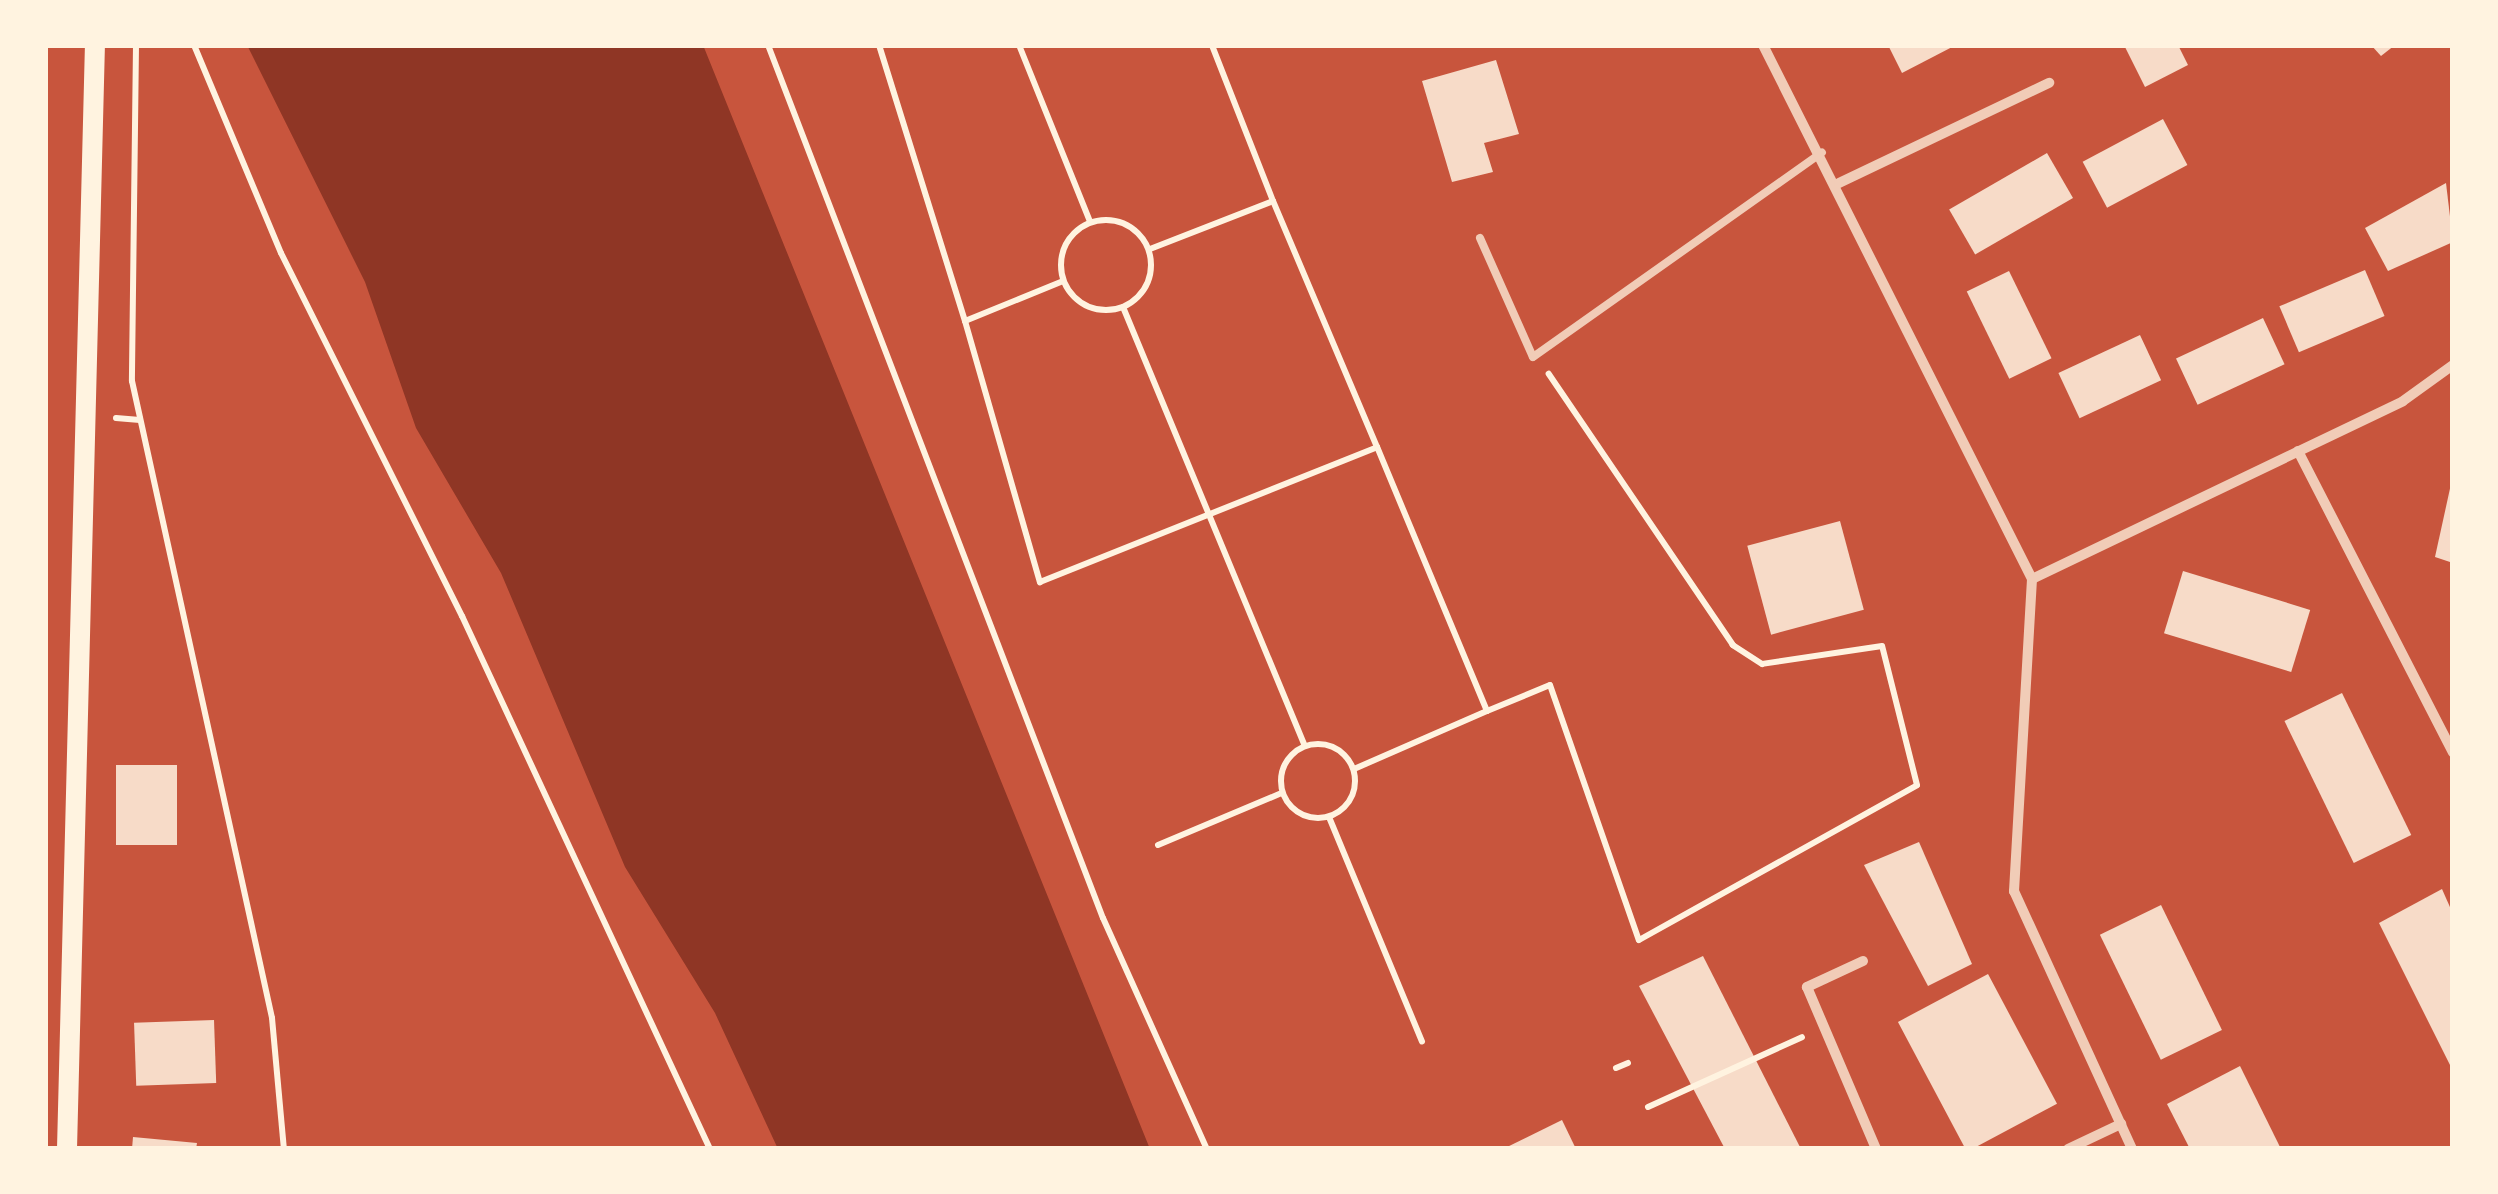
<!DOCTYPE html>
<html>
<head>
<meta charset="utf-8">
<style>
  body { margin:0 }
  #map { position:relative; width:2498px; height:1194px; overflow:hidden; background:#c8553d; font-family:Poppins,sans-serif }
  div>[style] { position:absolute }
  .water>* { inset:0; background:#8f3625 }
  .building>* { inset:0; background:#f7dbc8; transform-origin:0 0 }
  .path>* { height:6px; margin:-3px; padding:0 3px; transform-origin:3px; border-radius:3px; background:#fff3e0 }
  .path>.ring { margin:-3px; padding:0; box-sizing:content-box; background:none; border:6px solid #fff3e0; border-radius:50% }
  .service>* { height:8px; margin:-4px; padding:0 4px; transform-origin:4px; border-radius:4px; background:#f1ccb7 }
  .minor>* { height:10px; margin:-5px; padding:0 5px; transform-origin:5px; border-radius:5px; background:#f1ccb7 }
  .secondary>* { height:20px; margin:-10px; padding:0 10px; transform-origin:10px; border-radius:10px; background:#fff3e0 }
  span { translate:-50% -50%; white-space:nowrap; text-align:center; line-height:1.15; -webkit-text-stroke:8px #fff3e0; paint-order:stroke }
  .frame { position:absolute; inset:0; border:48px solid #fff3e0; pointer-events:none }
</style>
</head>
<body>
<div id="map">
  <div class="water">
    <i style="clip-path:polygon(247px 45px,703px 45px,1150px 1149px,778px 1149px,715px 1013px,625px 867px,501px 573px,416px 428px,365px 282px)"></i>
  </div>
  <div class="building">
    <i style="clip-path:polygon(1888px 45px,1956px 45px,1902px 73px)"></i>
    <i style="clip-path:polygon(2124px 45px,2178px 45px,2188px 65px,2145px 87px)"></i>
    <i style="clip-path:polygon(2371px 45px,2395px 45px,2381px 56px)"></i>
    <i style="clip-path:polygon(1496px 60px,1519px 134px,1484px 143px,1493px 172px,1452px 182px,1422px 81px)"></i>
    <i style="left:2163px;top:119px;width:52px;height:91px;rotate:62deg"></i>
    <i style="left:2047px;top:153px;width:52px;height:113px;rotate:60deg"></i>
    <i style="clip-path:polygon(2446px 183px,2453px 242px,2388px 271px,2365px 228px)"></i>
    <i style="left:2365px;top:270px;width:50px;height:93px;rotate:67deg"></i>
    <i style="left:2009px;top:271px;width:97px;height:47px;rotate:64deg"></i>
    <i style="left:2263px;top:318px;width:51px;height:96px;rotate:65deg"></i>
    <i style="left:2140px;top:335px;width:50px;height:90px;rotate:65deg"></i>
    <i style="clip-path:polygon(2451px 484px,2453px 484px,2453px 563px,2435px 557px)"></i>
    <i style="left:1840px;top:521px;width:92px;height:96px;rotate:75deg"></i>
    <i style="left:2183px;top:571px;width:133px;height:65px;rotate:17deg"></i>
    <i style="left:2342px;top:693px;width:158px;height:64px;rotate:64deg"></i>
    <i style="left:116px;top:765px;width:61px;height:80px"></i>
    <i style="clip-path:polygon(1919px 842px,1972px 964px,1928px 986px,1864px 865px)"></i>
    <i style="clip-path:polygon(2442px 889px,2453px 914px,2453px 1071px,2379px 923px)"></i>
    <i style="left:2161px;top:905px;width:139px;height:68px;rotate:64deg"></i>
    <i style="clip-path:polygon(1703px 956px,1801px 1149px,1725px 1149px,1639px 986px)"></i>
    <i style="left:1988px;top:974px;width:147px;height:102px;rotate:62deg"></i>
    <i style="left:214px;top:1020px;width:63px;height:80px;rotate:88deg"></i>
    <i style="clip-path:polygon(2240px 1066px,2281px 1149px,2190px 1149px,2167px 1104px)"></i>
    <i style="clip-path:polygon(1562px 1120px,1576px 1149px,1503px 1149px)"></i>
    <i style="clip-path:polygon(133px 1137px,197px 1143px,196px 1149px,132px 1149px)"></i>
  </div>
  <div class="path">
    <i style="left:136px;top:45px;width:336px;rotate:90.7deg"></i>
    <i style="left:132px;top:381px;width:652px;rotate:77.6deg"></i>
    <i style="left:272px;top:1018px;width:132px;rotate:84.8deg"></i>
    <i style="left:194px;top:45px;width:225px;rotate:67.3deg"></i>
    <i style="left:281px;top:253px;width:406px;rotate:63.5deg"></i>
    <i style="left:462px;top:616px;width:588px;rotate:65.05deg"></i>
    <i style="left:768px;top:45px;width:935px;rotate:69.01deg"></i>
    <i style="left:1103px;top:918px;width:253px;rotate:65.8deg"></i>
    <i style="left:879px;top:45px;width:289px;rotate:72.7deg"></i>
    <i style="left:965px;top:321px;width:106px;rotate:-22.2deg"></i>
    <i style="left:1019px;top:45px;width:191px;rotate:68.1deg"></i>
    <i class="ring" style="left:1061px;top:220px;width:84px;height:84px"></i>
    <i style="left:1150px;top:249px;width:132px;rotate:-21.3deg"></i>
    <i style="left:1273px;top:201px;width:168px;rotate:-111.4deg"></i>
    <i style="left:1123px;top:307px;width:474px;rotate:67.5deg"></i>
    <i style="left:965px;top:321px;width:272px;rotate:74deg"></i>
    <i style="left:1040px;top:582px;width:363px;rotate:-21.8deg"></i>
    <i style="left:1377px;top:447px;width:267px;rotate:-112.9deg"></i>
    <i style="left:116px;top:418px;width:24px;rotate:5deg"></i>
    <i style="left:1487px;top:711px;width:68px;rotate:-22.4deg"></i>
    <i style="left:1550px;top:685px;width:270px;rotate:70.8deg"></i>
    <i style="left:1639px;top:940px;width:318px;rotate:-29.1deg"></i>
    <i style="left:1917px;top:785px;width:143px;rotate:-104.1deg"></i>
    <i style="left:1882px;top:646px;width:121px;rotate:171.5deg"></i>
    <i style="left:1762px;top:664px;width:35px;rotate:-147deg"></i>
    <i style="left:1733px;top:645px;width:328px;rotate:-124.2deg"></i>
    <i class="ring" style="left:1281px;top:744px;width:68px;height:68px"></i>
    <i style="left:1354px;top:769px;width:145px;rotate:-23.6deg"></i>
    <i style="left:1487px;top:711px;width:286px;rotate:-112.6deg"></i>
    <i style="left:1329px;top:817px;width:243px;rotate:67.5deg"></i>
    <i style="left:1158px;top:845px;width:134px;rotate:-22.8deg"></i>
    <i style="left:1616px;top:1068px;width:13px;rotate:-23deg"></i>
    <i style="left:1648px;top:1107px;width:169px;rotate:-24.4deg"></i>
  </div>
  <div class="service">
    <i style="left:1480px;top:238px;width:130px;rotate:66deg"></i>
    <i style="left:1533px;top:357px;width:354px;rotate:-35.3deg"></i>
  </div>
  <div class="minor">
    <i style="left:1763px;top:45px;width:598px;rotate:63.26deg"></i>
    <i style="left:2032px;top:579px;width:313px;rotate:93.3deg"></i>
    <i style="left:2014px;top:891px;width:284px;rotate:65.4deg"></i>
    <i style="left:1839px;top:183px;width:233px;rotate:-25.5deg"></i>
    <i style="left:2298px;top:451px;width:339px;rotate:62.8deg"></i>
    <i style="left:2032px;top:579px;width:411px;rotate:-25.6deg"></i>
    <i style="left:2403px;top:401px;width:62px;rotate:-35.8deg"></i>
    <i style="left:1863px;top:961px;width:62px;rotate:155.1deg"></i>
    <i style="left:1807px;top:987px;width:176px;rotate:66.9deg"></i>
    <i style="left:2068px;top:1149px;width:59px;rotate:-25.3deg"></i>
  </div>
  <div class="secondary">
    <i style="left:67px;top:1149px;width:1104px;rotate:-88.55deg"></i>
  </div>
  <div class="frame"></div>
</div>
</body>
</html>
